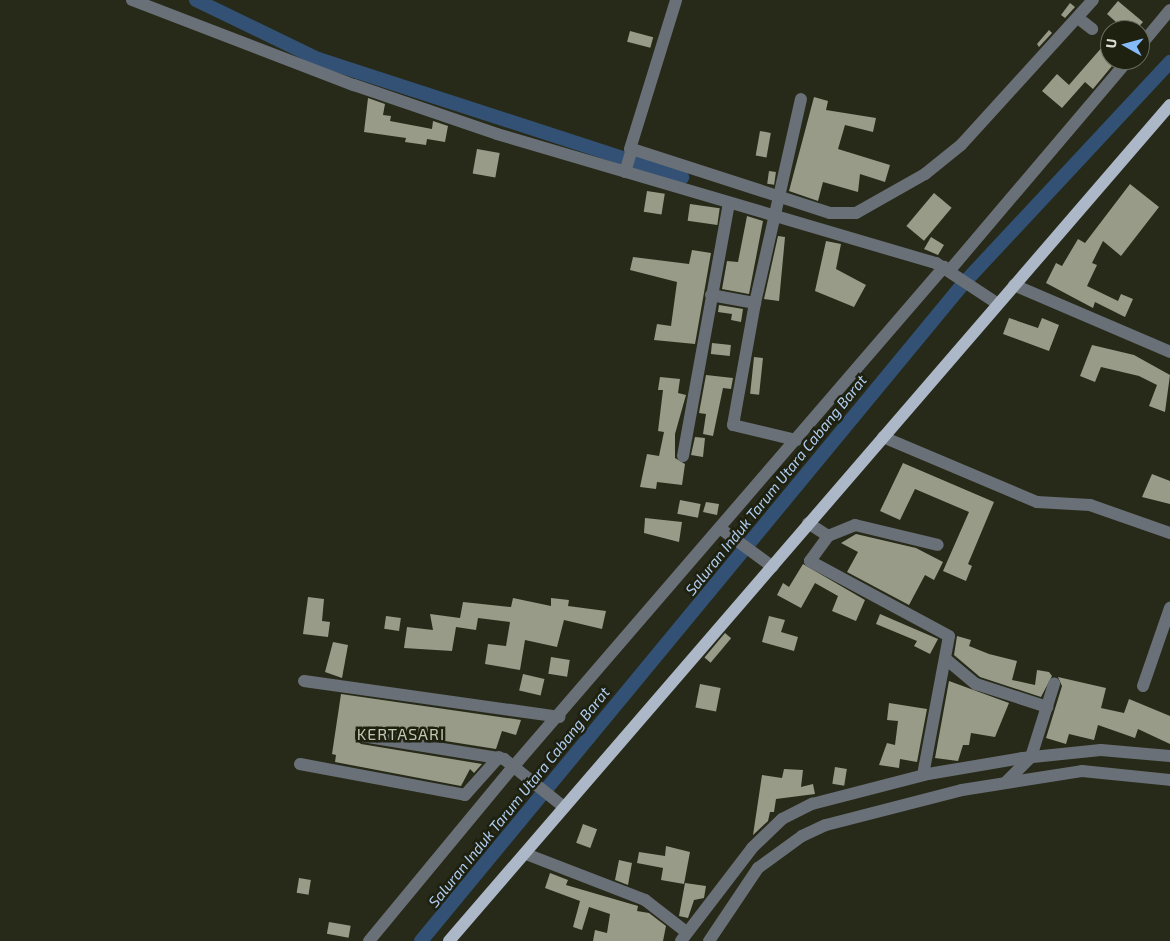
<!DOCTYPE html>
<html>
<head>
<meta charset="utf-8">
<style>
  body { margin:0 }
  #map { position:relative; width:1170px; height:941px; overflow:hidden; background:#272a19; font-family:"Exo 2",sans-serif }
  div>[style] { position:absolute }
  .canal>* { height:14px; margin:-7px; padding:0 7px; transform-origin:7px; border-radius:7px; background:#325175 }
  .building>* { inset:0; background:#979b87; transform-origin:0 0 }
  .minor>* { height:12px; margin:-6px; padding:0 6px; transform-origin:6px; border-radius:6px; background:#6a7077 }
  .major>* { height:12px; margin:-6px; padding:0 6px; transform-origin:6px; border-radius:6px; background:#acb8c7 }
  span { translate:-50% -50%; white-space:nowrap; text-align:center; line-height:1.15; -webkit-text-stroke:5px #1e2110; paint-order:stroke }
  .water-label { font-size:15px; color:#b1cff3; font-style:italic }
  .quarter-label { font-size:16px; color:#c2c7b2; letter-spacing:1px }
  .north { position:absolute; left:1100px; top:20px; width:50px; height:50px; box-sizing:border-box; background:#1e2110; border:1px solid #6a6d5e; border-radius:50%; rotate:277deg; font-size:14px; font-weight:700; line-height:20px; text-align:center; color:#dddfd4 }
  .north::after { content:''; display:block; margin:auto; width:18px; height:22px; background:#85bbfb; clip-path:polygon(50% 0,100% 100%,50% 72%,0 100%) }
</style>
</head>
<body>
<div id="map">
  <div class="canal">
    <i style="left:196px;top:0;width:136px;rotate:25.8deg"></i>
    <i style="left:318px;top:59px;width:383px;rotate:18deg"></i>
    <i style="left:421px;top:941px;width:852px;rotate:-50.48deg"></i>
    <i style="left:963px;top:284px;width:304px;rotate:-47deg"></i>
  </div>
  <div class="building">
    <i style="clip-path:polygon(1118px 1px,1143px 22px,1136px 30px,1125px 30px,1107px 14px)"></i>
    <i style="clip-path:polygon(1070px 3px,1075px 7px,1065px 18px,1061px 15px)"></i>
    <i style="clip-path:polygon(1049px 30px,1052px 33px,1039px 47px,1037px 44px)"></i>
    <i style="left:630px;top:31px;width:24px;height:11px;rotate:15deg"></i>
    <i style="clip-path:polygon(1110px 38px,1110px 60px,1117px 60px,1093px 89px,1085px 82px,1062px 108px,1042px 91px,1057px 74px,1069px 85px)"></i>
    <i style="clip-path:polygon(814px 97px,828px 101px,826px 110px,876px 118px,873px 132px,845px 125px,838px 149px,890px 165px,885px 182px,860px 174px,858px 192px,823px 182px,818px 201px,789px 191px)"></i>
    <i style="clip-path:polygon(368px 98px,385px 104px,383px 115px,391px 116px,390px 121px,432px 129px,433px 121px,448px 126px,445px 142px,427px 139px,426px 145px,405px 142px,406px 138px,364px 132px)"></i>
    <i style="left:760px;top:131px;width:11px;height:25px;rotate:10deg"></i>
    <i style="left:477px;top:149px;width:23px;height:25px;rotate:10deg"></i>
    <i style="left:769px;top:171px;width:7px;height:13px;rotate:8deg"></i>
    <i style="clip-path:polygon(1130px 184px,1159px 207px,1121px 256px,1103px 241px,1092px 263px,1097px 265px,1087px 286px,1118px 301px,1121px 294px,1133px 299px,1125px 317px,1095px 302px,1093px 308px,1046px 283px,1056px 263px,1062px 266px,1078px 239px,1085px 243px)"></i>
    <i style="left:647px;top:191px;width:18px;height:21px;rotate:9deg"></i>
    <i style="left:934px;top:193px;width:23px;height:43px;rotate:40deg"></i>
    <i style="left:690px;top:204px;width:30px;height:17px;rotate:8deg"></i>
    <i style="clip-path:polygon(747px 216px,763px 221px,749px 294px,722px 289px,727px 261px,738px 262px)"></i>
    <i style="clip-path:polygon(778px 236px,785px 237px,779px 301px,764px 299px)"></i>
    <i style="clip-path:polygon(931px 237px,944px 245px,938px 255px,924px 249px)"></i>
    <i style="clip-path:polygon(826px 241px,841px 244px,836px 269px,866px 285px,854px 307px,815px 291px)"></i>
    <i style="clip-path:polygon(692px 250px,711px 253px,695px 344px,654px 340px,657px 324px,671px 326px,677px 282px,630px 270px,633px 257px,689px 264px)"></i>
    <i style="clip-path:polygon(719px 305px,743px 309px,741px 322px,731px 320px,732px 314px,718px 312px)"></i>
    <i style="clip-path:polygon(1009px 318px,1038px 328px,1042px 318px,1059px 325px,1049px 351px,1003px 334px)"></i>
    <i style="left:712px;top:343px;width:19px;height:11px;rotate:6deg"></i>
    <i style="clip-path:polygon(1092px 345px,1134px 355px,1170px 375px,1165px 412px,1149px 406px,1157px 385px,1139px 376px,1101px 367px,1095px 382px,1080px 376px)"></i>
    <i style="left:754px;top:357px;width:9px;height:37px;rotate:6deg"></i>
    <i style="clip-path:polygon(706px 375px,733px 378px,731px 389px,723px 388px,713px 436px,703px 434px,706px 414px,699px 413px)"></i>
    <i style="clip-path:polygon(660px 377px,680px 379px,678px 393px,686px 395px,675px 434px,675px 458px,685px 464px,682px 485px,657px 482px,656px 489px,640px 487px,647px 454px,659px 456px,664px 432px,658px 431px,663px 390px,658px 390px)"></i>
    <i style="clip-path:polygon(695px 437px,705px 438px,703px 457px,691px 455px)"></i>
    <i style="clip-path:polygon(903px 463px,994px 502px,968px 564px,972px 566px,966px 581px,943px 571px,969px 512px,915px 489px,900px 520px,880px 511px)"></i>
    <i style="clip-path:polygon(1152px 474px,1170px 481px,1170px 504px,1142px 497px)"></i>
    <i style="left:680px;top:500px;width:21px;height:14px;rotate:11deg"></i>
    <i style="clip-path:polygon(706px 502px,719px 504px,717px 515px,703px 512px)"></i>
    <i style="clip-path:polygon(645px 518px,682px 522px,679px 542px,644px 533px)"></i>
    <i style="clip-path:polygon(856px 534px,916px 548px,943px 562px,934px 580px,925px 575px,909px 605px,847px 572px,858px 552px,841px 543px)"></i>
    <i style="clip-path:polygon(803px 564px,865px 600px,856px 621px,832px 611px,838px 596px,815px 583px,801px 608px,777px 595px,783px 583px,789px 587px)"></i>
    <i style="clip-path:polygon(308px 597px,324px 599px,322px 621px,330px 622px,328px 637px,303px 634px)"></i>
    <i style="clip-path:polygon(513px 598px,551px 606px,551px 598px,569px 600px,568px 606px,606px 611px,602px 629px,564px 620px,557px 647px,525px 640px,520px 670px,485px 664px,488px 644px,506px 646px,510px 622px,478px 618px,476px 630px,456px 627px,452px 651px,404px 648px,407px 627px,433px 630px,430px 614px,460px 618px,463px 602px,511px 607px)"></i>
    <i style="clip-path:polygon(880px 614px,938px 639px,930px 654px,914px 646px,917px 641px,876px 624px)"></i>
    <i style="left:386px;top:616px;width:15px;height:13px;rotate:8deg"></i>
    <i style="clip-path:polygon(769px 616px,785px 620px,781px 632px,798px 637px,794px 651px,762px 642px)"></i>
    <i style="left:725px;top:633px;width:8px;height:32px;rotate:40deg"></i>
    <i style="clip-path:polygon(957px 636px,971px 640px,969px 646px,989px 654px,1017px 661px,1012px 680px,1035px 685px,1037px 670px,1049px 672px,1052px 676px,1041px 697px,980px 677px,954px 655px)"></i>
    <i style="clip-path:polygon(333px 642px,348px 645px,342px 678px,325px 672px)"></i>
    <i style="left:551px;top:657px;width:19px;height:17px;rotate:9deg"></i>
    <i style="left:523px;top:674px;width:22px;height:17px;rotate:13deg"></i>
    <i style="clip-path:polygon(1058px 677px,1106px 688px,1101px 708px,1124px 713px,1129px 699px,1170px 716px,1170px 744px,1138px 729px,1135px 738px,1098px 725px,1094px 740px,1069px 734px,1066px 744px,1046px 738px,1062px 686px)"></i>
    <i style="clip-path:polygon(949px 681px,1009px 703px,995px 737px,971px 733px,969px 745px,963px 745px,958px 761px,935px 758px)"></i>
    <i style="left:700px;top:684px;width:21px;height:24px;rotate:11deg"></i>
    <i style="clip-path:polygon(341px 694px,521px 720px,516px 735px,502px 731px,496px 749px,363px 728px,355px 731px,355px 739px,361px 744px,482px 764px,474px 773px,470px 769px,461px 786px,335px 762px,336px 755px,332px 754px)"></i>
    <i style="clip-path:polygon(889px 703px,927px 709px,917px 762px,900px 759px,899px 768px,879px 765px,887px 743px,895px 745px,898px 721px,887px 720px)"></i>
    <i style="left:835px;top:767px;width:12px;height:17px;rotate:9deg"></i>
    <i style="clip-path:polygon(784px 769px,803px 770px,801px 787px,813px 784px,815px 794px,776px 799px,774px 812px,770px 812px,768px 821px,753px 835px,762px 775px,782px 778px)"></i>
    <i style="left:583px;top:824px;width:15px;height:20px;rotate:20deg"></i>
    <i style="clip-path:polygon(666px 846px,690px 852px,684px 884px,661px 880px,663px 868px,637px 863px,639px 852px,665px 856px)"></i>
    <i style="clip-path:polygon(619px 860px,632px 863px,628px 885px,615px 880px)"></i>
    <i style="clip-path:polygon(550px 873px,568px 880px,566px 885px,638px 906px,637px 911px,649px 913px,666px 926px,663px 941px,593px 941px,595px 930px,607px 933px,610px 914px,589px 907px,582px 930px,573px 927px,580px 901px,545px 888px)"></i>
    <i style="left:299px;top:878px;width:12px;height:15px;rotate:9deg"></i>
    <i style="clip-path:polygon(685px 883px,706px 886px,704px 898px,694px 900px,688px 918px,679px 916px)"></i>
    <i style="left:329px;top:922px;width:22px;height:12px;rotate:10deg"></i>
  </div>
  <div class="minor">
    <i style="left:132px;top:0;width:238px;rotate:21deg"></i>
    <i style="left:354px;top:85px;width:151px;rotate:18.9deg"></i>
    <i style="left:497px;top:134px;width:458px;rotate:16.4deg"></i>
    <i style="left:936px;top:263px;width:74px;rotate:33.5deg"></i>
    <i style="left:1078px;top:18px;width:18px;rotate:38deg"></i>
    <i style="left:1140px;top:46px;width:47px;rotate:-50.2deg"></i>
    <i style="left:630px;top:149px;width:156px;rotate:-72.8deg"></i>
    <i style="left:625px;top:172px;width:24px;rotate:-73deg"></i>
    <i style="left:632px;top:149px;width:208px;rotate:17.9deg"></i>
    <i style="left:830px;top:213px;width:26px"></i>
    <i style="left:856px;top:213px;width:79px;rotate:-29.5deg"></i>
    <i style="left:925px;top:174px;width:46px;rotate:-38.9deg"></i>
    <i style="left:961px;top:145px;width:196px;rotate:-47.7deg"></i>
    <i style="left:950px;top:270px;width:275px;rotate:-49.7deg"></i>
    <i style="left:1014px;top:285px;width:170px;rotate:23.2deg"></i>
    <i style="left:711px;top:295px;width:45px;rotate:10.3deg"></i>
    <i style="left:755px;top:303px;width:209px;rotate:-77.3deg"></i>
    <i style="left:755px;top:303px;width:124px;rotate:100.2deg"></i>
    <i style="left:733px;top:425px;width:65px;rotate:13.4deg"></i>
    <i style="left:883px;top:437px;width:167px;rotate:22.9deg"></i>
    <i style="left:1037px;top:502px;width:53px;rotate:3.2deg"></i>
    <i style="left:1090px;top:505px;width:85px;rotate:19.3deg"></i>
    <i style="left:683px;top:456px;width:256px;rotate:-79.7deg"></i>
    <i style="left:808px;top:523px;width:24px;rotate:33deg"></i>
    <i style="left:721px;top:529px;width:64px;rotate:36.2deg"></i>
    <i style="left:947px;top:660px;width:38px;rotate:40deg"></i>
    <i style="left:976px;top:684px;width:75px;rotate:17.9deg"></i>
    <i style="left:304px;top:681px;width:258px;rotate:8deg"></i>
    <i style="left:1143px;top:686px;width:83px;rotate:-70.9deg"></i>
    <i style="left:362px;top:736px;width:144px;rotate:9.2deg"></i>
    <i style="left:504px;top:759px;width:77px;rotate:38.7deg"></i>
    <i style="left:300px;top:764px;width:168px;rotate:10.6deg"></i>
    <i style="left:465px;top:795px;width:51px;rotate:-48.2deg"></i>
    <i style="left:923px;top:775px;width:141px;rotate:-79.4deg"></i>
    <i style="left:949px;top:636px;width:158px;rotate:-151.7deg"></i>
    <i style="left:810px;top:561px;width:31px;rotate:-54deg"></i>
    <i style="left:828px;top:536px;width:29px;rotate:-22deg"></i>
    <i style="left:855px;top:525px;width:85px;rotate:13.5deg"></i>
    <i style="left:1006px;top:782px;width:35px;rotate:-45deg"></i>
    <i style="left:1031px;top:757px;width:77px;rotate:-72.5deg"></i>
    <i style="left:526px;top:854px;width:128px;rotate:21.1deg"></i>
    <i style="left:645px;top:900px;width:51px;rotate:37.8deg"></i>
    <i style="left:369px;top:941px;width:227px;rotate:-50.4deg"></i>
    <i style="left:514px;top:766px;width:659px;rotate:-49.25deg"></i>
    <i style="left:681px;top:941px;width:117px;rotate:-52.6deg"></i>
    <i style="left:752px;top:848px;width:42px;rotate:-44deg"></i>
    <i style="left:782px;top:819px;width:34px;rotate:-27deg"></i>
    <i style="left:812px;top:804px;width:120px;rotate:-14.5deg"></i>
    <i style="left:928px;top:774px;width:96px;rotate:-9.6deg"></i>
    <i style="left:1023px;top:758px;width:78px;rotate:-5.9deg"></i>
    <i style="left:1101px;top:750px;width:69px;rotate:5deg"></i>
    <i style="left:709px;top:941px;width:88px;rotate:-56.1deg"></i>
    <i style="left:758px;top:868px;width:54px;rotate:-36deg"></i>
    <i style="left:802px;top:836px;width:26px;rotate:-25deg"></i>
    <i style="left:826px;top:825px;width:140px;rotate:-14.4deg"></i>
    <i style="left:962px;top:790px;width:121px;rotate:-9deg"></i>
    <i style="left:1082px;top:771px;width:88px;rotate:5.8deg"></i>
  </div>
  <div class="major">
    <i style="left:449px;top:941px;width:1104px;rotate:-49.22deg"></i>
  </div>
  <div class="water-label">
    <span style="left:776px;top:485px;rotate:-51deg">Saluran Induk Tarum Utara Cabang Barat</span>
    <span style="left:519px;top:797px;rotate:-51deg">Saluran Induk Tarum Utara Cabang Barat</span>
  </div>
  <div class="quarter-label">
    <span style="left:401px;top:734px">KERTASARI</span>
  </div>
  <div class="north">U</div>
</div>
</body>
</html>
